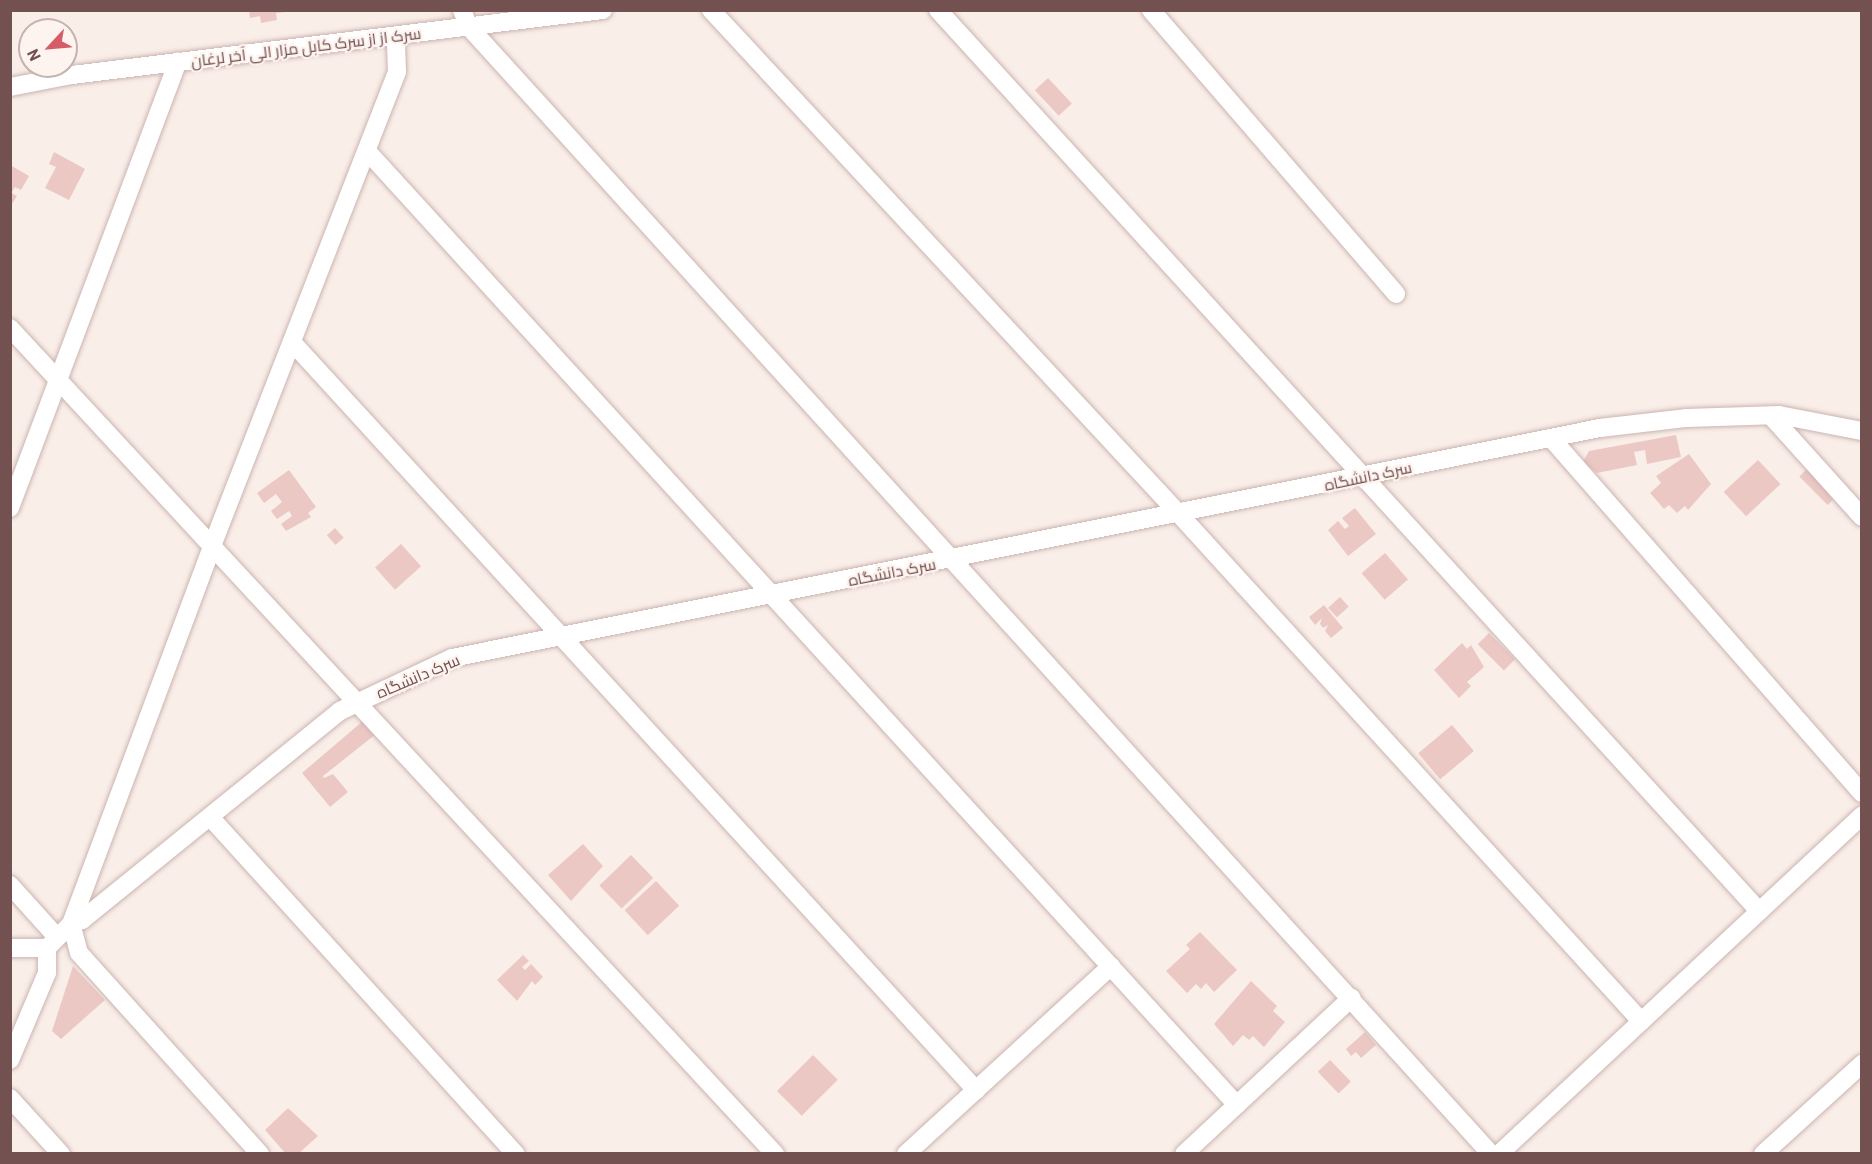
<!DOCTYPE html>
<html>
<head>
<meta charset="utf-8">
<style>
  body { margin:0 }
  #map { position:relative; width:1872px; height:1164px; overflow:hidden; background:#faeee9; font-family:Barlow,Cairo,sans-serif }
  div>[style] { position:absolute }
  .building>* { inset:0; background:#ecc8c4; transform-origin:0 0 }
  .roads { filter:drop-shadow(0 0 2px #cbb4b0) drop-shadow(0 0 2px #cbb4b0) }
  .minor>* { height:18px; margin:-9px; padding:0 9px; transform-origin:9px; border-radius:9px; background:#fff }
  span { translate:-50% -50%; white-space:nowrap; text-align:center; line-height:1.15; -webkit-text-stroke:4.5px #fdf3ef; paint-order:stroke }
  .street-label { font-size:16px; color:#725150 }
  .frame { position:absolute; inset:0; border:12px solid #725150; pointer-events:none }
  .north { position:absolute; left:18px; top:18px; width:60px; height:60px; box-sizing:border-box; background:#fdf3ef; border:2px solid #c5b2af; border-radius:50%; rotate:244deg; font-size:16px; font-weight:700; line-height:24px; text-align:center; color:#725150 }
  .north::after { content:''; display:block; margin:auto; width:21px; height:27px; background:#d55d67; clip-path:polygon(50% 0,100% 100%,50% 72%,0 100%) }
</style>
</head>
<body>
<div id="map">
  <div class="building">
    <i style="clip-path:polygon(249px 10px,285px 10px,285px 12px,276px 13px,277px 20px,261px 23px,260px 16px,250px 18px)"></i>
    <i style="left:1048px;top:78px;width:35px;height:18px;rotate:47deg"></i>
    <i style="clip-path:polygon(54px 152px,85px 169px,69px 200px,45px 188px,56px 167px,49px 164px)"></i>
    <i style="clip-path:polygon(10px 165px,29px 176px,21px 190px,15px 187px,11px 193px,17px 196px,10px 207px)"></i>
    <i style="clip-path:polygon(1676px 435px,1681px 457px,1647px 464px,1645px 450px,1634px 452px,1637px 465px,1597px 473px,1583px 462px,1589px 451px)"></i>
    <i style="clip-path:polygon(1689px 454px,1711px 484px,1688px 510px,1685px 506px,1677px 513px,1669px 505px,1664px 509px,1650px 493px,1661px 483px,1656px 476px)"></i>
    <i style="left:1758px;top:460px;width:33px;height:47px;rotate:47deg"></i>
    <i style="left:1810px;top:466px;width:40px;height:15px;rotate:45deg"></i>
    <i style="clip-path:polygon(289px 470px,316px 507px,308px 513px,311px 517px,286px 531px,281px 524px,292px 516px,289px 511px,277px 519px,271px 511px,282px 502px,276px 494px,264px 503px,257px 493px)"></i>
    <i style="clip-path:polygon(1355px 508px,1376px 534px,1348px 556px,1328px 530px,1338px 521px,1345px 529px,1349px 526px,1342px 518px)"></i>
    <i style="left:335px;top:528px;width:13px;height:11px;rotate:48deg"></i>
    <i style="left:401px;top:544px;width:30px;height:35px;rotate:48deg"></i>
    <i style="left:1385px;top:553px;width:35px;height:31px;rotate:49deg"></i>
    <i style="left:1340px;top:597px;width:13px;height:16px;rotate:48deg"></i>
    <i style="clip-path:polygon(1324px 605px,1343px 628px,1331px 638px,1325px 631px,1328px 625px,1323px 628px,1320px 624px,1322px 618px,1315px 625px,1309px 617px)"></i>
    <i style="left:1489px;top:633px;width:37px;height:16px;rotate:45deg"></i>
    <i style="clip-path:polygon(1462px 643px,1467px 649px,1471px 645px,1484px 667px,1467px 682px,1471px 686px,1459px 698px,1434px 670px)"></i>
    <i style="clip-path:polygon(364px 720px,376px 734px,323px 776px,324px 778px,333px 774px,348px 792px,330px 807px,302px 773px)"></i>
    <i style="left:1452px;top:725px;width:34px;height:44px;rotate:50deg"></i>
    <i style="clip-path:polygon(583px 844px,603px 866px,571px 901px,548px 875px)"></i>
    <i style="left:631px;top:855px;width:32px;height:44px;rotate:46deg"></i>
    <i style="left:656px;top:881px;width:34px;height:43px;rotate:47deg"></i>
    <i style="clip-path:polygon(1200px 932px,1237px 970px,1214px 992px,1206px 983px,1201px 989px,1196px 984px,1187px 993px,1166px 971px,1190px 949px,1186px 945px)"></i>
    <i style="clip-path:polygon(523px 955px,529px 961px,522px 967px,525px 970px,531px 964px,543px 977px,535px 985px,532px 981px,517px 1001px,497px 980px)"></i>
    <i style="clip-path:polygon(73px 966px,105px 1000px,61px 1039px,52px 1031px)"></i>
    <i style="clip-path:polygon(1251px 981px,1277px 1006px,1273px 1011px,1285px 1022px,1264px 1047px,1253px 1036px,1249px 1040px,1243px 1035px,1233px 1046px,1214px 1024px)"></i>
    <i style="clip-path:polygon(1365px 1032px,1376px 1045px,1361px 1058px,1356px 1052px,1351px 1056px,1346px 1049px)"></i>
    <i style="left:813px;top:1055px;width:35px;height:51px;rotate:45deg"></i>
    <i style="left:1330px;top:1060px;width:30px;height:17px;rotate:46deg"></i>
    <i style="clip-path:polygon(288px 1108px,318px 1136px,298px 1154px,286px 1154px,265px 1130px)"></i>
  </div>
  <div class="roads">
    <div class="minor">
      <i style="left:462px;top:10px;width:18px;rotate:68deg"></i>
      <i style="left:469px;top:27px;width:1521px;rotate:47.8deg"></i>
      <i style="left:711px;top:10px;width:688px;rotate:47.12deg"></i>
      <i style="left:1179px;top:514px;width:686px;rotate:47.66deg"></i>
      <i style="left:938px;top:10px;width:1219px;rotate:47.66deg"></i>
      <i style="left:1151px;top:10px;width:375px;rotate:49.2deg"></i>
      <i style="left:10px;top:87px;width:63px;rotate:-11deg"></i>
      <i style="left:72px;top:75px;width:535px;rotate:-6.98deg"></i>
      <i style="left:367px;top:151px;width:1291px;rotate:47.64deg"></i>
      <i style="left:10px;top:328px;width:1126px;rotate:47.2deg"></i>
      <i style="left:292px;top:342px;width:1014px;rotate:47.56deg"></i>
      <i style="left:1771px;top:416px;width:136px;rotate:48deg"></i>
      <i style="left:1551px;top:438px;width:472px;rotate:48.8deg"></i>
      <i style="left:10px;top:508px;width:477px;rotate:-69.4deg"></i>
      <i style="left:210px;top:817px;width:455px;rotate:47.8deg"></i>
      <i style="left:10px;top:885px;width:69px;rotate:48deg"></i>
      <i style="left:10px;top:948px;width:37px"></i>
      <i style="left:47px;top:948px;width:34px;rotate:-45deg"></i>
      <i style="left:71px;top:924px;width:12px;rotate:-20deg"></i>
      <i style="left:82px;top:920px;width:332px;rotate:-39deg"></i>
      <i style="left:340px;top:711px;width:124px;rotate:-25.3deg"></i>
      <i style="left:452px;top:658px;width:1171px;rotate:-11.33deg"></i>
      <i style="left:1600px;top:428px;width:88px;rotate:-6.6deg"></i>
      <i style="left:1687px;top:418px;width:92px;rotate:-1.9deg"></i>
      <i style="left:1779px;top:415px;width:85px;rotate:10.9deg"></i>
      <i style="left:10px;top:1060px;width:95px;rotate:-67deg"></i>
      <i style="left:47px;top:973px;width:25px;rotate:-90deg"></i>
      <i style="left:10px;top:1098px;width:76px;rotate:47.7deg"></i>
      <i style="left:260px;top:1154px;width:270px;rotate:-132deg"></i>
      <i style="left:79px;top:953px;width:30px;rotate:-105deg"></i>
      <i style="left:71px;top:924px;width:403px;rotate:-69.5deg"></i>
      <i style="left:212px;top:546px;width:509px;rotate:-68.68deg"></i>
      <i style="left:397px;top:72px;width:36px;rotate:-92deg"></i>
      <i style="left:906px;top:1154px;width:278px;rotate:-42.5deg"></i>
      <i style="left:1184px;top:1154px;width:229px;rotate:-43deg"></i>
      <i style="left:1499px;top:1154px;width:496px;rotate:-43deg"></i>
      <i style="left:1763px;top:1154px;width:134px;rotate:-42.3deg"></i>
    </div>
  </div>
  <div class="street-label">
    <span style="left:306px;top:47px;rotate:-7deg">سرک از از سرک کابل مزار الی آخر لرغان</span>
    <span style="left:1368px;top:476px;rotate:-12deg">سرک دانشگاه</span>
    <span style="left:892px;top:572px;rotate:-11deg">سرک دانشگاه</span>
    <span style="left:418px;top:676px;rotate:-23deg">سرک دانشگاه</span>
  </div>
  <div class="frame"></div>
  <div class="north">N</div>
</div>
</body>
</html>
